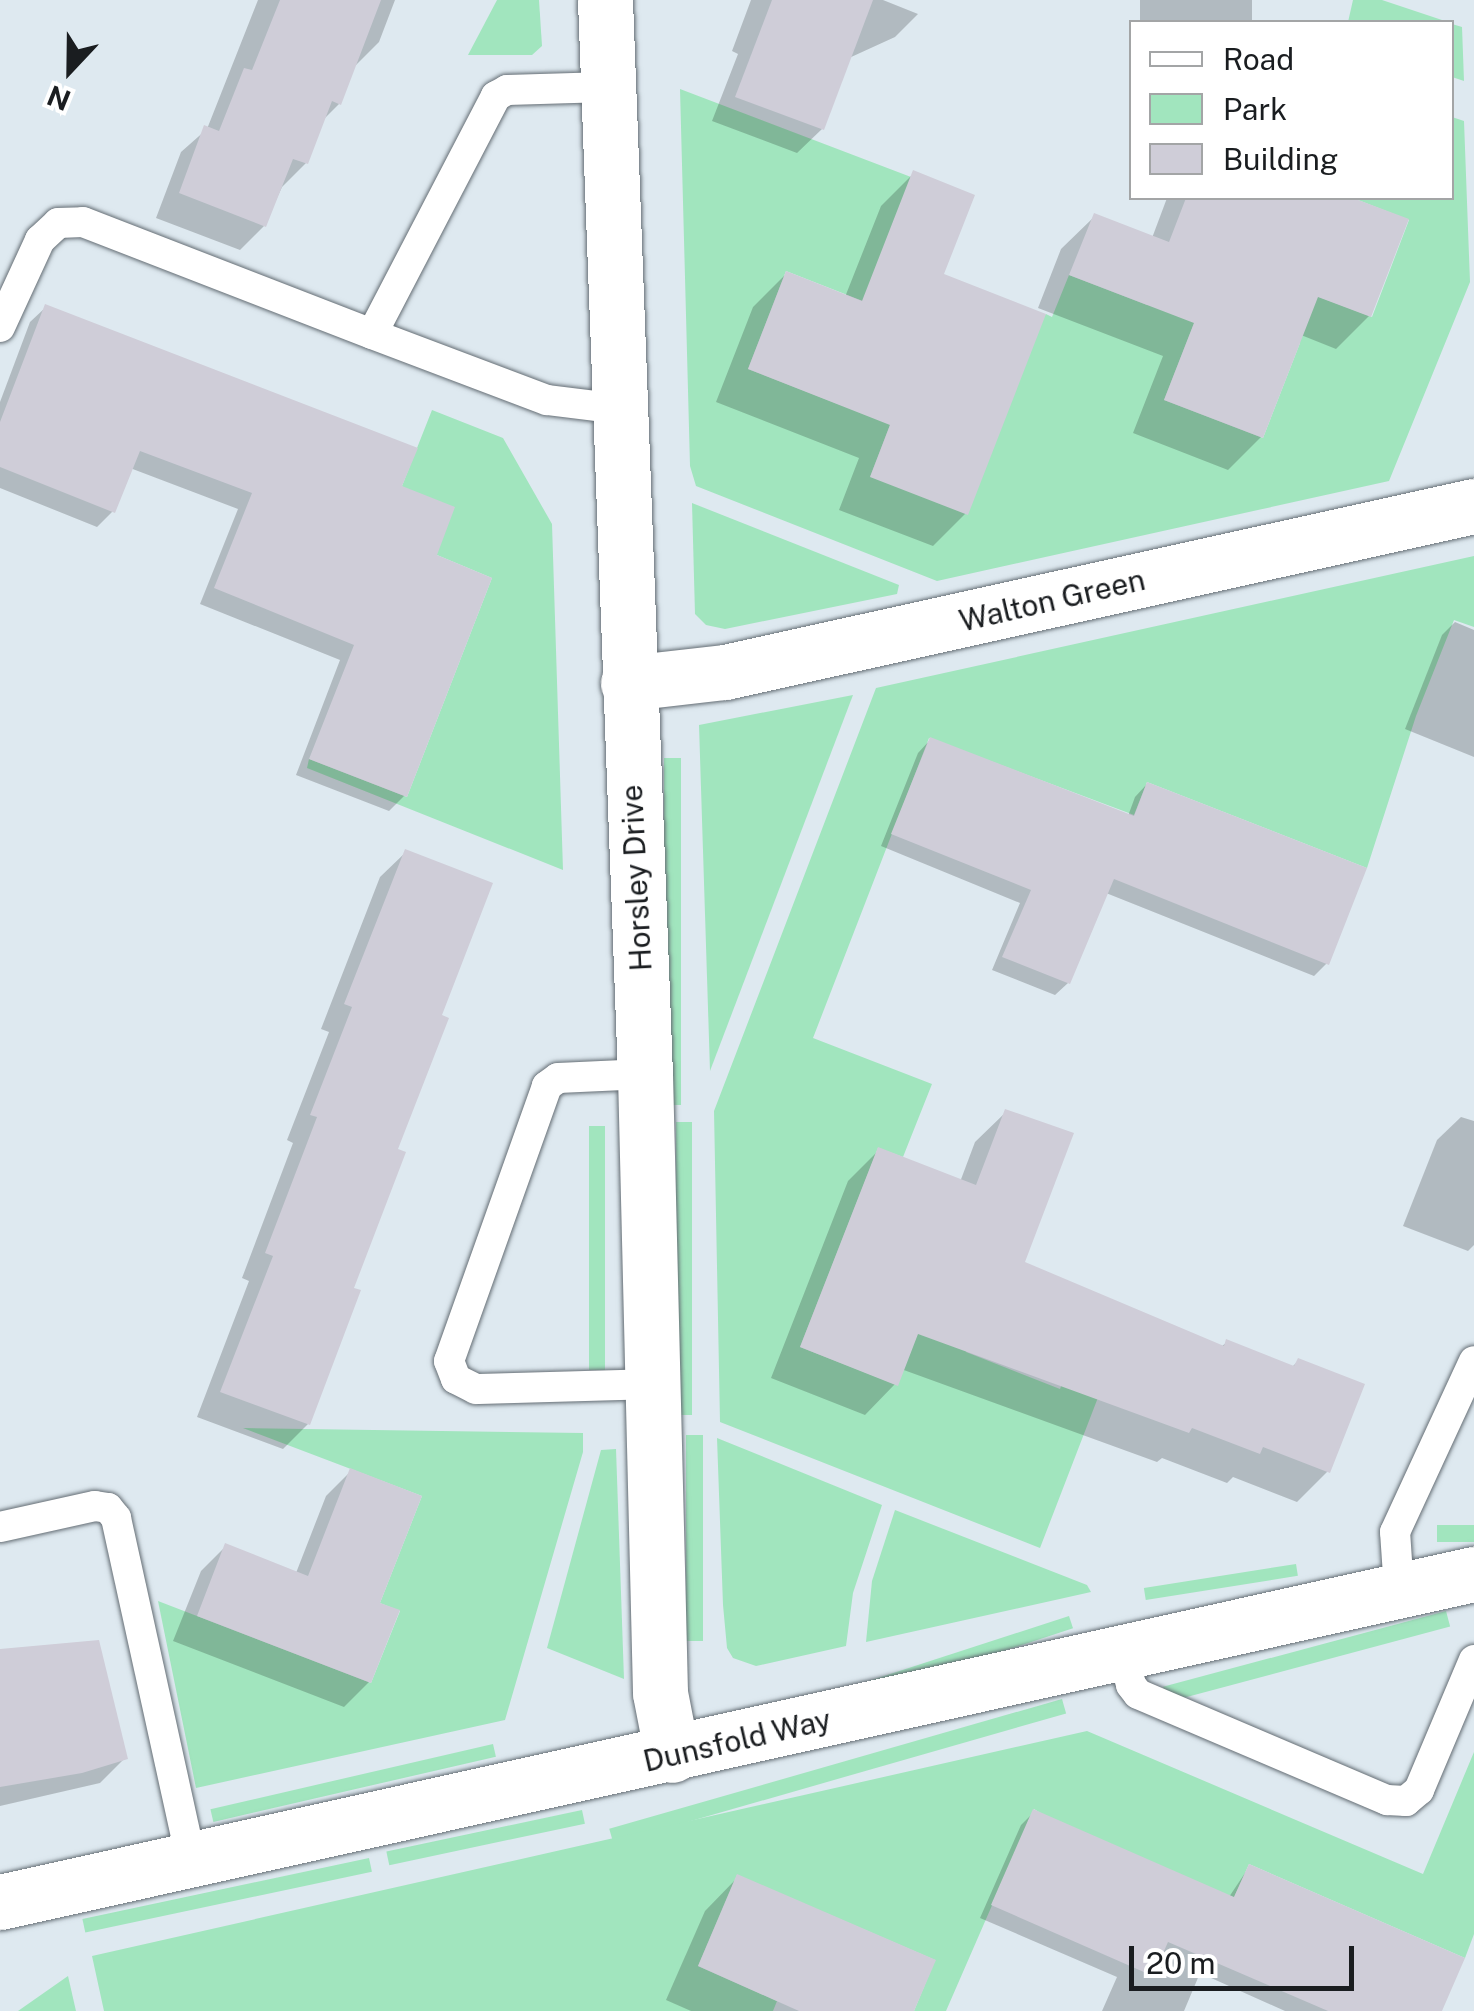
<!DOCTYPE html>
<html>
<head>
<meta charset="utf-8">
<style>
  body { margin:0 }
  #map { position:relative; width:1474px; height:2011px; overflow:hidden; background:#dee9f0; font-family:"Public Sans",sans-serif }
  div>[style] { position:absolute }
  .green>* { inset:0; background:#a1e5be; transform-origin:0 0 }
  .shadow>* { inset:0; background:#0003; transform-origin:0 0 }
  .building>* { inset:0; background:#cfcdd8 }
  .roads { filter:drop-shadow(0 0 2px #646d74) drop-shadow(0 0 2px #646d74) }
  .service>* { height:30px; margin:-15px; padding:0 15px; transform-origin:15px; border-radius:15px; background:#fff }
  .minor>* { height:55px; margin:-27.5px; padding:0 27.5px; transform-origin:27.5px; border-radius:27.5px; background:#fff }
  span { translate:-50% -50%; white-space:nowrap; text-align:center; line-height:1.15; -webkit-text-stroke:8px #fff; paint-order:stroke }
  .street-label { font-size:30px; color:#1a1d20 }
  .legend { position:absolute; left:1129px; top:20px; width:325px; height:180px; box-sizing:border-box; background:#fff; border:2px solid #a3a5a6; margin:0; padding:12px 18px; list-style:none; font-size:30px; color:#1a1d20 }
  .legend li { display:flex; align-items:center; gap:20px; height:50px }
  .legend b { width:50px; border:2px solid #a3a5a6 }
  .north { position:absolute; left:20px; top:20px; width:100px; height:100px; -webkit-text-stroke:8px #fff; paint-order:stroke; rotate:202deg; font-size:28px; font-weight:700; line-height:40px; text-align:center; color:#1a1d20 }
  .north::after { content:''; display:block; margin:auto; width:35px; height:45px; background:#1a1d20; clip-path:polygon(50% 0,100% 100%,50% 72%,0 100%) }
  .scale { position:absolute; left:1129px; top:1946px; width:225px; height:45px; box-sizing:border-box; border:5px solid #1a1d20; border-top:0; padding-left:12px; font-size:30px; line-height:35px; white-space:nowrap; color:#1a1d20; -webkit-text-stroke:8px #fff; paint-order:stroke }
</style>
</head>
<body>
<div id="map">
  <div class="green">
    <i style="clip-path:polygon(497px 0,539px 0,542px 46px,532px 55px,468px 55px)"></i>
    <i style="clip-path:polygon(1353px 0,1382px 0,1448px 22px,1348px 22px)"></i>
    <i style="clip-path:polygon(1452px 24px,1462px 27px,1464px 81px,1452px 77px)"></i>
    <i style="clip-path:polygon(680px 89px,911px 177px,878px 307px,786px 271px,748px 369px,843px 406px,901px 396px,870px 477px,1046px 314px,1052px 317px,1069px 275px,1147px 305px,1200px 308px,1164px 400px,1263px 438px,1300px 343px,1290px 286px,1372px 317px,1409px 220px,1353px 198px,1452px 198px,1452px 117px,1464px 121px,1470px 282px,1389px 481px,937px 581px,696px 486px,690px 466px)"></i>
    <i style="clip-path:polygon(432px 410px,503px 438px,552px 524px,563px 870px,307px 768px,309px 759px,407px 797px,492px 578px,437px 555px,402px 486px)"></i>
    <i style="clip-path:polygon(692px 503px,899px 585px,897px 594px,725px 629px,706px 625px,695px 614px)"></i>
    <i style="clip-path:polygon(1474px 556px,1474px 627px,1454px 620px,1416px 716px,1367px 868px,1147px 782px,1134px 815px,929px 738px,813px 1038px,932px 1084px,903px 1157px,878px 1148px,800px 1347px,897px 1385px,929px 1305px,976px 1324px,966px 1352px,1060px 1389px,1079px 1342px,1114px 1356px,1040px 1548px,720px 1422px,714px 1111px,876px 688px)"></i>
    <i style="clip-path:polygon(853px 695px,710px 1071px,699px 725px)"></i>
    <i style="left:664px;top:758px;width:17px;height:347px"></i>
    <i style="left:676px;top:1122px;width:16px;height:293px"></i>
    <i style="left:589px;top:1126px;width:16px;height:244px"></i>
    <i style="clip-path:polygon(243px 1428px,583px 1433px,583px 1452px,505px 1720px,196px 1788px,158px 1601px,371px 1683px,400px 1611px,380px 1603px,422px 1496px)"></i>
    <i style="left:686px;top:1435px;width:17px;height:206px"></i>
    <i style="clip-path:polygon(717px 1438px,882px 1505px,853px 1593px,846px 1646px,756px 1666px,733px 1658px,727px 1648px,723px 1605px)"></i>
    <i style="clip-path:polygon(616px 1449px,624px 1679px,547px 1648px,601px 1450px)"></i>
    <i style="clip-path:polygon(895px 1510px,1087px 1585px,1091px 1592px,866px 1642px,872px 1581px)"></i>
    <i style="left:1474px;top:1525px;width:17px;height:37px;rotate:90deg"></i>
    <i style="left:1296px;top:1564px;width:12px;height:154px;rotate:81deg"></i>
    <i style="left:1446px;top:1611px;width:16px;height:293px;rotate:75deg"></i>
    <i style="left:1069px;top:1616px;width:13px;height:290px;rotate:72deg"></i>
    <i style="left:1062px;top:1699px;width:15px;height:471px;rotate:74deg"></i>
    <i style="clip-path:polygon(1087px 1731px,1423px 1874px,1474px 1752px,1474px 1934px,1465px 1958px,1249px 1864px,1221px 1926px,1034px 1809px,946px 2011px,914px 2011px,935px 1960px,737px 1875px,698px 1966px,777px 2001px,773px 2011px,104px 2011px,92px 1956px)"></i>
    <i style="left:493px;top:1744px;width:13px;height:290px;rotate:77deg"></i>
    <i style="left:582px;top:1810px;width:14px;height:200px;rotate:78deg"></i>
    <i style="left:369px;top:1858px;width:14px;height:293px;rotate:78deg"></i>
    <i style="clip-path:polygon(68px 1976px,76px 2011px,18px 2011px)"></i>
  </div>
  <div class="shadow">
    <i style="clip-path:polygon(258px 0,395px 0,379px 42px,355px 66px,339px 104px,322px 121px,306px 163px,282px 187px,264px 226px,240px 250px,156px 218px,181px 152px,207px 129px)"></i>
    <i style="clip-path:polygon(751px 0,883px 0,918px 14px,895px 37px,849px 58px,822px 129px,797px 153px,712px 121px,738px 54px,732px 51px)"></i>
    <i style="left:1140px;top:0;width:112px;height:23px"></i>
    <i style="clip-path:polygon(914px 173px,941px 276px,966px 513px,933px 546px,839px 510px,859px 458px,716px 402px,753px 307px,786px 274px,845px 297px,881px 206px)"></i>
    <i style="clip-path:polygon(1167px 198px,1347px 198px,1406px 221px,1369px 316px,1336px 349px,1301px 335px,1261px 437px,1228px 470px,1133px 433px,1163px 356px,1038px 308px,1061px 249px,1095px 216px,1152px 238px)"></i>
    <i style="clip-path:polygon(46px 307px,399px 487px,433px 557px,404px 796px,389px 811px,296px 775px,340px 660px,200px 604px,238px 509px,130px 468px,112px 512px,97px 527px,0 488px,0 402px,30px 322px)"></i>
    <i style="clip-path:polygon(1455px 622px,1474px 630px,1474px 757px,1405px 729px,1442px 635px)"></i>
    <i style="clip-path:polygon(930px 740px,1128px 816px,1135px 797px,1147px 784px,1327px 963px,1314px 976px,1106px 893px,1068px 983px,1055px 995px,992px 970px,1020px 903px,881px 846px,918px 753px)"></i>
    <i style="clip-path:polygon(406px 852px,439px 1017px,308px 1424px,283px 1449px,197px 1417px,249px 1281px,242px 1278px,293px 1143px,287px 1140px,329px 1032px,321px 1029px,380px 877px)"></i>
    <i style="clip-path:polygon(1006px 1112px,1021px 1263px,1221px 1347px,1227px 1342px,1291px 1368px,1298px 1361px,1328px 1471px,1297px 1502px,1233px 1477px,1227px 1483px,1162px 1458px,1157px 1462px,901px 1369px,895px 1384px,865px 1415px,771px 1378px,848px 1181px,879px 1150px,960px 1182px,975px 1142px)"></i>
    <i style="clip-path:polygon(1461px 1117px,1474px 1121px,1474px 1245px,1468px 1251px,1403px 1226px,1437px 1140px)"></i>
    <i style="clip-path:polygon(351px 1471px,377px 1605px,369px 1682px,344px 1707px,173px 1641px,201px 1571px,226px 1546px,296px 1573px,326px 1496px)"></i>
    <i style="clip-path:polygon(0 1652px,125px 1758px,100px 1783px,0 1806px)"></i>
    <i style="clip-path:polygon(1034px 1812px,1229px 1897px,1249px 1867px,1439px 2011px,1285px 2011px,1200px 1973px,1184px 2011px,1102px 2011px,1117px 1977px,980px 1918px,1021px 1825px)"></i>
    <i style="clip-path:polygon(738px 1877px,911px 2011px,691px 2011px,666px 2000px,705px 1911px)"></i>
  </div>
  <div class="building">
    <i style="clip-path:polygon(280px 0,381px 0,341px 105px,332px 101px,308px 164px,293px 159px,266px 227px,179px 193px,204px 125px,219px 131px,244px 68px,252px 70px)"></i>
    <i style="clip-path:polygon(772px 0,873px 0,824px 130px,735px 97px)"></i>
    <i style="clip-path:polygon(913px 170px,975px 195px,944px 274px,1046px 314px,968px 515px,870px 477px,890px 425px,748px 369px,786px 271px,862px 301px)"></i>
    <i style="clip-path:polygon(1186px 198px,1353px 198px,1409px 219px,1371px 317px,1318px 297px,1263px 438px,1164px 400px,1194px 323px,1069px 275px,1094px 213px,1169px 242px)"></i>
    <i style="clip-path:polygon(45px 304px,418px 448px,402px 486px,455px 507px,437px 555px,492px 578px,407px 797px,309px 759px,354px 645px,214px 588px,252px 493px,140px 451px,115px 513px,0 467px,0 422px)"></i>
    <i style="clip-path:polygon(930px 737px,1134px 816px,1147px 782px,1367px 868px,1329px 965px,1114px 879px,1070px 984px,1002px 957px,1031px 890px,891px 834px)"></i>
    <i style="clip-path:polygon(405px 849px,493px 883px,442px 1015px,449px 1018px,398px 1149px,406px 1152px,354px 1288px,361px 1290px,310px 1425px,220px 1392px,273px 1256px,265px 1253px,317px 1117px,310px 1115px,352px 1007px,344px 1004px)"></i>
    <i style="clip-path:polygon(1005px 1109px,1074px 1133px,1025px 1262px,1224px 1346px,1226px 1339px,1294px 1366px,1298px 1358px,1365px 1384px,1330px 1473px,1263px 1447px,1260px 1454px,1192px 1428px,1189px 1433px,918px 1334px,898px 1386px,800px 1347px,878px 1147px,976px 1185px)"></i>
    <i style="clip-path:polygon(350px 1468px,422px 1496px,380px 1603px,400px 1610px,371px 1683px,197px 1616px,225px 1543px,308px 1576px)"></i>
    <i style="clip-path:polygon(99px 1640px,128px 1759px,82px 1773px,0 1787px,0 1649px)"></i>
    <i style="clip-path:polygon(1033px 1809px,1234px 1897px,1249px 1864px,1465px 1958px,1442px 2011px,1328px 2011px,1168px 1942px,1153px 1976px,991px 1905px)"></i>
    <i style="clip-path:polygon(737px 1874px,936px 1960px,914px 2011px,799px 2011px,698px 1966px)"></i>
  </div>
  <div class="roads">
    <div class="service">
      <i style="left:607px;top:87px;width:100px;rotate:178.3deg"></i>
      <i style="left:507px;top:90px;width:13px;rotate:151deg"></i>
      <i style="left:496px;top:96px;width:268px;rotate:117.5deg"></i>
      <i style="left:372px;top:334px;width:187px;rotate:20.7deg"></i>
      <i style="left:547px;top:400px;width:74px;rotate:7deg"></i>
      <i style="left:0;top:327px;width:96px;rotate:-65.3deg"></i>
      <i style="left:40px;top:240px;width:25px;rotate:-43deg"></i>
      <i style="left:58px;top:223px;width:25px;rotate:-2deg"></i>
      <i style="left:83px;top:222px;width:310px;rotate:21.2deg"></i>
      <i style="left:645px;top:1074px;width:87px;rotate:177.4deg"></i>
      <i style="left:558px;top:1078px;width:14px;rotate:144deg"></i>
      <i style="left:547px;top:1086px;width:292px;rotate:109.6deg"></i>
      <i style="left:449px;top:1361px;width:19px;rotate:69deg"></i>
      <i style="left:456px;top:1379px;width:22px;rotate:27deg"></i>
      <i style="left:476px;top:1389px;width:174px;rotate:-1.6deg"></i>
      <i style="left:0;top:1527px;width:97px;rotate:-12.5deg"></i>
      <i style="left:95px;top:1506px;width:13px;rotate:9deg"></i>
      <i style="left:108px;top:1508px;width:13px;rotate:51deg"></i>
      <i style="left:116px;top:1518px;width:350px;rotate:77.6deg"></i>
      <i style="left:1399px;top:1590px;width:58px;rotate:-93.9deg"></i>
      <i style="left:1395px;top:1532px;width:188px;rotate:-65.2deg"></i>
      <i style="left:1122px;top:1653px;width:33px;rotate:74deg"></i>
      <i style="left:1131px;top:1685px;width:11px;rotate:52deg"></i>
      <i style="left:1138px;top:1694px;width:271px;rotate:23.1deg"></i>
      <i style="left:1387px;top:1800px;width:19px;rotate:3deg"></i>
      <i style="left:1406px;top:1801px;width:17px;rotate:-40deg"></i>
      <i style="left:1419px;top:1790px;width:141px;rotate:-67.1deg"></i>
    </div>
    <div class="minor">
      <i style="left:605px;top:0;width:1075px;rotate:87.87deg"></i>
      <i style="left:645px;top:1074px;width:619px;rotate:88.61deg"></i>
      <i style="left:660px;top:1693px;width:63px;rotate:79deg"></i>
      <i style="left:628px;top:683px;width:98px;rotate:-6.5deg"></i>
      <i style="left:725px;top:672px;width:767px;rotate:-12.5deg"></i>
      <i style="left:0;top:1902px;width:1510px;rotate:-12.55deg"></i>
    </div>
  </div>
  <div class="street-label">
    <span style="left:1052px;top:600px;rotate:-13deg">Walton Green</span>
    <span style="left:636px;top:878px;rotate:-93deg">Horsley Drive</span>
    <span style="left:737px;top:1740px;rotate:-13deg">Dunsfold Way</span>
  </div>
  <ul class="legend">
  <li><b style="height:12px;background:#fff"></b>Road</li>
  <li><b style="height:28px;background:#a1e5be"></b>Park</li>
  <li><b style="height:28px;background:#cfcdd8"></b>Building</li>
  </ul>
  <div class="north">N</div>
  <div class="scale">20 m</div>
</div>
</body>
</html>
